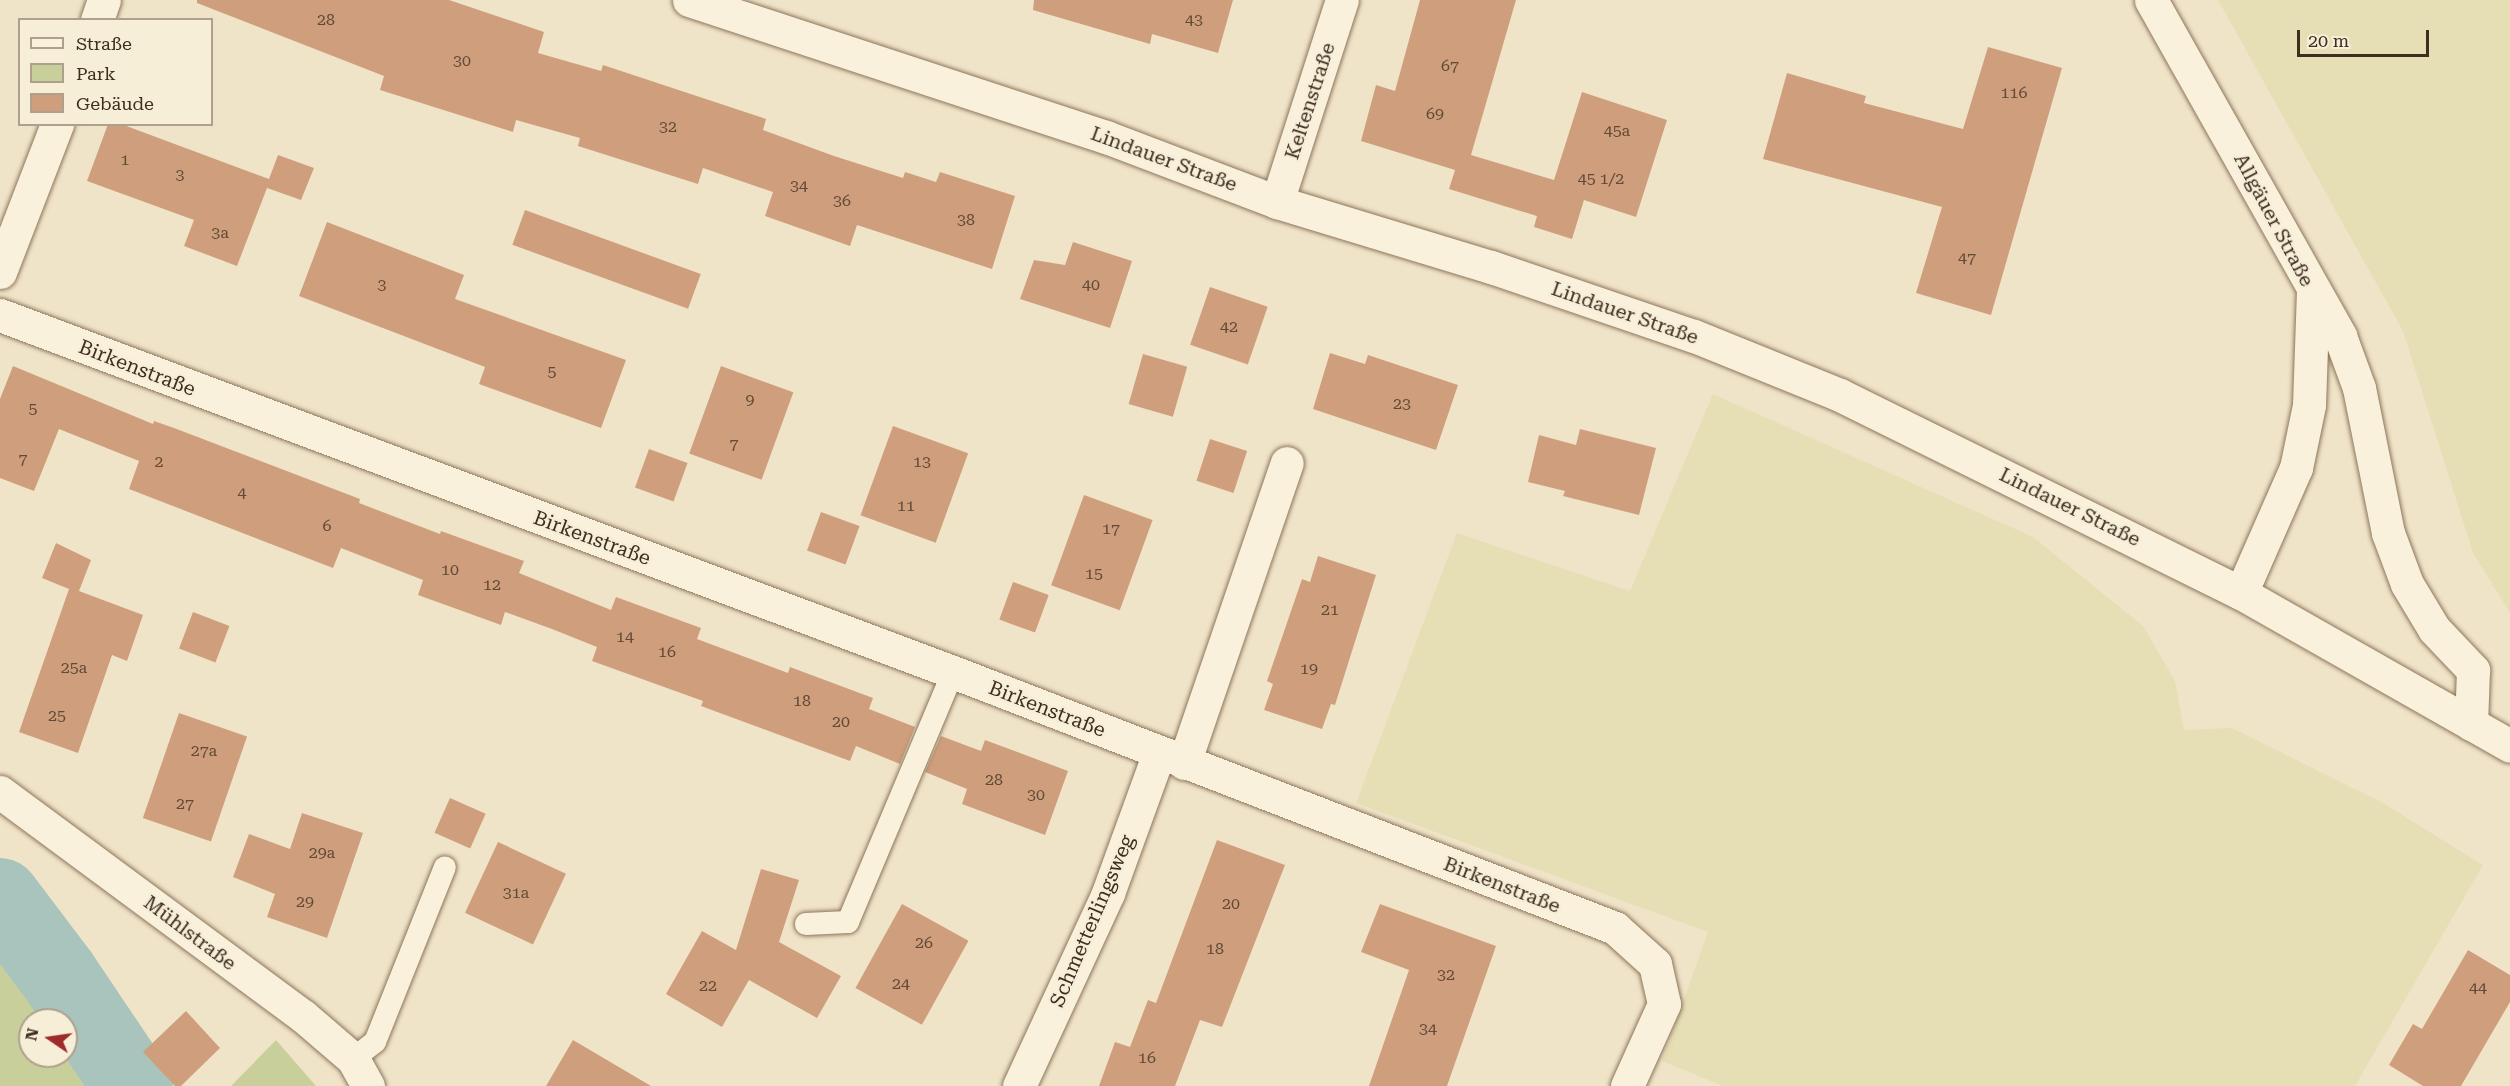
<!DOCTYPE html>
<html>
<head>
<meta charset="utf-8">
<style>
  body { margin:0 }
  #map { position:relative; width:2510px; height:1086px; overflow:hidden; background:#f0e4c8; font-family:"Roboto Serif",serif }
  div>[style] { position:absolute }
  .farmland>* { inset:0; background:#e6deb5 }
  .green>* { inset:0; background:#c9cf9b }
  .river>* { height:80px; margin:-40px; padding:0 40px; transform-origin:40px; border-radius:40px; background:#a9c4bc }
  .building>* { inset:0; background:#cf9f7d; transform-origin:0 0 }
  .roads { filter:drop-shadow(0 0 2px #8d765c) drop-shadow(0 0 2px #8d765c) }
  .lane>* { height:22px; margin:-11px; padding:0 11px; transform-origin:11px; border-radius:11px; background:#faf1dc }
  .street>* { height:33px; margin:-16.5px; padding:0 16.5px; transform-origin:16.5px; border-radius:16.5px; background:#faf1dc }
  .secondary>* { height:33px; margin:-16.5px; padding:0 16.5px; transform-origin:16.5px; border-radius:16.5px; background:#faf1dc }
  span { translate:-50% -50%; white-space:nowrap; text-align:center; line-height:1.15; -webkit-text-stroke:5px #f7eed8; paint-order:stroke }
  .number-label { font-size:16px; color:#624a37 }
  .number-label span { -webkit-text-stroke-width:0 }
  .street-label { font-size:20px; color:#3d2e20 }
  .legend { position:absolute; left:18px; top:18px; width:195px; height:108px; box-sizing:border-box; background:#f7eed8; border:2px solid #ada18e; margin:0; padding:8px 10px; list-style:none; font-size:18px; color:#3d2e20 }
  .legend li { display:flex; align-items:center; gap:12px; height:30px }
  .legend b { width:30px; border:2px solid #ada18e }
  .north { position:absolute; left:18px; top:1008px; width:60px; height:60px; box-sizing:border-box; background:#f7eed8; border:2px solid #ada18e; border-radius:50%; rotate:283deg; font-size:16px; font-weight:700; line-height:24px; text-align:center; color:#3d2e20 }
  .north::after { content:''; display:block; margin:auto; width:21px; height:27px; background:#9e2a2b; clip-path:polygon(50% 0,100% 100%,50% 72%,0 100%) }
  .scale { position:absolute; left:2297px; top:30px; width:132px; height:27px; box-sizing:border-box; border:3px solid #3d2e20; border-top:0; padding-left:8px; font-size:18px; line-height:21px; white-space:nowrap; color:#3d2e20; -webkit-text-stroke:4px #f7eed8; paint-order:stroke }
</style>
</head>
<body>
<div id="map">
  <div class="farmland">
    <i style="clip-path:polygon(2218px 0,2510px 0,2510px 613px,2473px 553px,2403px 331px)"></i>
    <i style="clip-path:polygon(1713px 394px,2033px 537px,2143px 626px,2175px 681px,2184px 730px,2232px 728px,2383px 803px,2483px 865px,2355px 1086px,1723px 1086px,1662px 1061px,1708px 932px,1356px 803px,1457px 533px,1630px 591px)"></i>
  </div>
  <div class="green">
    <i style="clip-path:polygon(evenodd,0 916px,8px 923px,111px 1086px,0 1086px,0 916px,30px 1020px,66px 1020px,66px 1056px,30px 1056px,30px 1020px)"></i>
    <i style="clip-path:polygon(276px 1040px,316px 1086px,231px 1086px)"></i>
  </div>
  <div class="river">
    <i style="left:0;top:898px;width:98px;rotate:52.9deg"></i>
    <i style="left:59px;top:976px;width:133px;rotate:56.1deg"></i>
  </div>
  <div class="building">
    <i style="clip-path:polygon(197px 0,449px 0,544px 32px,538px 53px,601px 71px,603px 65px,766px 119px,763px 130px,834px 156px,903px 178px,905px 172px,936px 182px,940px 172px,1015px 196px,992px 269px,857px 225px,850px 246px,765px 216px,773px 192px,703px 168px,698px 184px,578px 146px,580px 138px,516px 120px,513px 132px,380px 90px,384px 76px,197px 3px)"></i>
    <i style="clip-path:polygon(1034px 0,1233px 0,1218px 53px,1152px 34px,1150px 44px,1033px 10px)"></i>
    <i style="clip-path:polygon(1420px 0,1516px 0,1471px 155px,1554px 180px,1582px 92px,1667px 120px,1636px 217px,1584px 200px,1572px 239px,1534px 227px,1537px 216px,1449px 189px,1455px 170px,1361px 141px,1376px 85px,1395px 91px)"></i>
    <i style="clip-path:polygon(1988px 47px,2062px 68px,1991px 315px,1916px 293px,1942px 207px,1763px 159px,1787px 73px,1866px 96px,1864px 103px,1963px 129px)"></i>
    <i style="clip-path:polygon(108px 124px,121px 124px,269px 179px,278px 155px,314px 168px,301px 200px,267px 188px,237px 266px,184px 246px,194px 220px,87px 181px)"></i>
    <i style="left:525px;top:210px;width:187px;height:37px;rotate:20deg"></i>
    <i style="clip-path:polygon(327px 222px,464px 275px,455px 299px,626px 360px,601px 428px,479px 384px,485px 367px,299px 296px)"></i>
    <i style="clip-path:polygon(1073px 242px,1132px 261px,1110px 328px,1020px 299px,1034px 260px,1065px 265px)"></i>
    <i style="left:1210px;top:287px;width:61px;height:61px;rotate:19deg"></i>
    <i style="clip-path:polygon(1330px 353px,1365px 364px,1368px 355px,1458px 385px,1436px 450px,1313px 409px)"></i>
    <i style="left:1143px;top:354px;width:46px;height:52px;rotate:16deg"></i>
    <i style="clip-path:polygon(13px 366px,153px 424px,154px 421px,174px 428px,360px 499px,359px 503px,440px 534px,441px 531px,524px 561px,519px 573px,611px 610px,616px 597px,701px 628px,697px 639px,788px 673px,790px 667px,873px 698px,869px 709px,915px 727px,900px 764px,856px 746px,850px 761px,701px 706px,703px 701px,592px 661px,597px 647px,552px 629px,505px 612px,501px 625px,418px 595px,423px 580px,341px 548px,333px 568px,129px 489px,139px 461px,59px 429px,34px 491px,0 478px,0 399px)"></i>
    <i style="left:721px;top:366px;width:77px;height:93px;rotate:20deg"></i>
    <i style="left:893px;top:426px;width:80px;height:95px;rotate:20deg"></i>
    <i style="clip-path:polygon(1580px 429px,1656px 448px,1639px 515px,1563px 496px,1565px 491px,1528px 482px,1539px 435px,1576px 445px)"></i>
    <i style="left:1210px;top:439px;width:39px;height:44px;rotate:18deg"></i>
    <i style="left:649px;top:449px;width:41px;height:41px;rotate:20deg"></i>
    <i style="left:1084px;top:495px;width:73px;height:96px;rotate:20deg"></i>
    <i style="left:821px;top:512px;width:41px;height:41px;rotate:20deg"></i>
    <i style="clip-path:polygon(56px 543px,91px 560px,79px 591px,143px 615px,127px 661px,112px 655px,78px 753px,19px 732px,69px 589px,42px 578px)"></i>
    <i style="clip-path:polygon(1318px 556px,1376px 575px,1335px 705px,1331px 704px,1322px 729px,1264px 710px,1273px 684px,1267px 681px,1302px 579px,1310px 582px)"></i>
    <i style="left:1013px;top:582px;width:38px;height:40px;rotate:20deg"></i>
    <i style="left:193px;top:612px;width:39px;height:39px;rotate:21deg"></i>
    <i style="left:179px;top:713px;width:72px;height:111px;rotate:19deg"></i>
    <i style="clip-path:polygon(941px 736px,981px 751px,985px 740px,1068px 771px,1045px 835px,962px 804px,967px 789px,925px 772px)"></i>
    <i style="left:450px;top:798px;width:39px;height:38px;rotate:24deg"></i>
    <i style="clip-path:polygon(302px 813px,363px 833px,327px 938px,267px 917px,275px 894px,233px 877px,249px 834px,290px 849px)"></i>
    <i style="clip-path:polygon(1217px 840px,1285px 865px,1222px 1027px,1200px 1020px,1175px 1086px,1099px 1086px,1115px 1042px,1130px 1047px,1148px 1000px,1156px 1003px)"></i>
    <i style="left:498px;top:842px;width:75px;height:78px;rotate:25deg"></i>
    <i style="clip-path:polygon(761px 869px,799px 880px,779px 942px,841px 976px,817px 1018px,749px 980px,722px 1027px,666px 994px,702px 931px,736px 950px)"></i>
    <i style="left:902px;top:904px;width:76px;height:96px;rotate:29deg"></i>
    <i style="clip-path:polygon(1380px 904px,1496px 946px,1447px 1086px,1369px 1086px,1409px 970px,1361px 952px)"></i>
    <i style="clip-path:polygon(2468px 950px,2510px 975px,2510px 1002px,2461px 1086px,2423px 1086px,2389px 1065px,2413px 1024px,2422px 1029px)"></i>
    <i style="clip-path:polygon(186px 1011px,220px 1048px,181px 1086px,175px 1086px,143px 1052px)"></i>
    <i style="clip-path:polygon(573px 1040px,651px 1086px,546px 1086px)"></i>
  </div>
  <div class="roads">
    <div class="lane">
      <i style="left:806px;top:924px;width:42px;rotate:-2.7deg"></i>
      <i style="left:848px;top:922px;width:271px;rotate:-67.2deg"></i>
      <i style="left:353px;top:1059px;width:28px;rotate:-38deg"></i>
      <i style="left:375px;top:1042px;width:188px;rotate:-68.2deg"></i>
    </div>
    <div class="street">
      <i style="left:97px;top:20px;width:21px;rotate:-71deg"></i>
      <i style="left:1277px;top:202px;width:212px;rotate:-72.2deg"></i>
      <i style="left:0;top:272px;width:159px;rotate:-68.9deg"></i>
      <i style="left:0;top:315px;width:1018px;rotate:20.54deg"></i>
      <i style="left:953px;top:672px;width:710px;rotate:21.14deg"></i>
      <i style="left:1615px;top:928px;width:54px;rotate:42deg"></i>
      <i style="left:1655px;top:964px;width:41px;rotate:77.3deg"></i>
      <i style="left:1664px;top:1004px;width:90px;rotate:114.3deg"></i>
      <i style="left:1184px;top:763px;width:317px;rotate:-71.1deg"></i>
      <i style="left:0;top:792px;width:377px;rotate:36.5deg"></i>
      <i style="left:303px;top:1016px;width:66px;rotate:40.7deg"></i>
      <i style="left:353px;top:1059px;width:31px;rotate:61deg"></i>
      <i style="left:1019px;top:1086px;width:213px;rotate:-65.2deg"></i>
      <i style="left:1108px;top:893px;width:149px;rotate:-70deg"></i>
    </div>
    <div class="secondary">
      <i style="left:689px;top:0;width:439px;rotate:18.2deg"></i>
      <i style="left:1106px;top:137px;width:183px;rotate:20.8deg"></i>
      <i style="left:1277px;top:202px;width:224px;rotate:16.9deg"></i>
      <i style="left:1491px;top:267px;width:214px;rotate:18.8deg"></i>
      <i style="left:1694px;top:336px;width:157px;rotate:22deg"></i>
      <i style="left:1840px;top:395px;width:447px;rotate:26.3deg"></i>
      <i style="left:2241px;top:593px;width:309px;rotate:29.6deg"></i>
      <i style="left:2151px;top:0;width:386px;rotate:60.6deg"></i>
      <i style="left:2340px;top:336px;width:55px;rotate:69.9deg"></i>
      <i style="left:2359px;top:388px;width:148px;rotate:78.7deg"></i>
      <i style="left:2388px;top:533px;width:54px;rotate:69.6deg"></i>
      <i style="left:2407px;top:584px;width:52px;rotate:59deg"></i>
      <i style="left:2434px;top:629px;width:57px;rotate:46.4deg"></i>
      <i style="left:2473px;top:670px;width:54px;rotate:92.1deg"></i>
      <i style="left:2241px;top:593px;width:137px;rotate:-66.3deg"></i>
      <i style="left:2296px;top:468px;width:64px;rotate:-78.3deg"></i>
      <i style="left:2309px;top:405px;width:115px;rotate:-88deg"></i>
    </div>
  </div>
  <div class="number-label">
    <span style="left:326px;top:20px">28</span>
    <span style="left:1194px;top:20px">43</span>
    <span style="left:462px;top:61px">30</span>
    <span style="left:1450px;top:66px">67</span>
    <span style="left:2014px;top:93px">116</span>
    <span style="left:1435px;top:114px">69</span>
    <span style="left:668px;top:127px">32</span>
    <span style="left:1617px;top:131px">45a</span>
    <span style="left:125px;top:160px">1</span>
    <span style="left:180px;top:175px">3</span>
    <span style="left:1601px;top:179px">45 1/2</span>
    <span style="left:799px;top:186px">34</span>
    <span style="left:842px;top:201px">36</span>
    <span style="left:966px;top:220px">38</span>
    <span style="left:220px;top:233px">3a</span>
    <span style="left:1967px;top:258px">47</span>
    <span style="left:382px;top:285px">3</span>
    <span style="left:1091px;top:285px">40</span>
    <span style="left:1229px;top:327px">42</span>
    <span style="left:552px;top:372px">5</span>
    <span style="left:750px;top:400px">9</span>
    <span style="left:1402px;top:404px">23</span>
    <span style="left:33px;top:409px">5</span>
    <span style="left:734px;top:444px">7</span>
    <span style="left:23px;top:459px">7</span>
    <span style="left:159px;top:462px">2</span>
    <span style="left:922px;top:462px">13</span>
    <span style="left:242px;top:493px">4</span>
    <span style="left:906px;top:506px">11</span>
    <span style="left:327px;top:526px">6</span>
    <span style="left:1111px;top:529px">17</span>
    <span style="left:450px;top:570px">10</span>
    <span style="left:1094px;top:574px">15</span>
    <span style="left:492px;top:585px">12</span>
    <span style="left:1330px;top:610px">21</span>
    <span style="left:625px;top:637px">14</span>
    <span style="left:667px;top:652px">16</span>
    <span style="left:74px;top:668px">25a</span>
    <span style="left:1309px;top:669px">19</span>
    <span style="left:802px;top:701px">18</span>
    <span style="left:57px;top:716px">25</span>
    <span style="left:841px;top:722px">20</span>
    <span style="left:204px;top:751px">27a</span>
    <span style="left:994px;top:780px">28</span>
    <span style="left:1036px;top:795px">30</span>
    <span style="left:185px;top:804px">27</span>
    <span style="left:322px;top:853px">29a</span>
    <span style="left:516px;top:893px">31a</span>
    <span style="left:305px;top:902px">29</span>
    <span style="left:1231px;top:904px">20</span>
    <span style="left:924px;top:943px">26</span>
    <span style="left:1215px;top:949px">18</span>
    <span style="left:1446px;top:975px">32</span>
    <span style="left:901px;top:984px">24</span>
    <span style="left:708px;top:986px">22</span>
    <span style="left:2478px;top:988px">44</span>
    <span style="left:1428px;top:1029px">34</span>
    <span style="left:1147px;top:1058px">16</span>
  </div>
  <div class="street-label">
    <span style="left:1310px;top:101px;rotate:-72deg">Keltenstraße</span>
    <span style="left:1164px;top:159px;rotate:20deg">Lindauer Straße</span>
    <span style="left:2274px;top:220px;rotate:62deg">Allgäuer Straße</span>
    <span style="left:1625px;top:313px;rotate:19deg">Lindauer Straße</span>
    <span style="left:137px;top:368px;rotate:21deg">Birkenstraße</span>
    <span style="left:2070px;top:507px;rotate:26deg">Lindauer Straße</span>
    <span style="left:592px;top:538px;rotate:20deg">Birkenstraße</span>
    <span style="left:1047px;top:709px;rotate:21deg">Birkenstraße</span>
    <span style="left:1502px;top:885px;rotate:21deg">Birkenstraße</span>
    <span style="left:1092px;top:921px;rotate:-67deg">Schmetterlingsweg</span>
    <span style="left:190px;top:933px;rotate:37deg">Mühlstraße</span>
  </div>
  <ul class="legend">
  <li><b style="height:8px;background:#faf1dc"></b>Straße</li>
  <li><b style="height:16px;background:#c9cf9b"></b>Park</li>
  <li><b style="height:16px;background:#cf9f7d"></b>Gebäude</li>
  </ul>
  <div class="north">N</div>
  <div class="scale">20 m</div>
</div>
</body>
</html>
